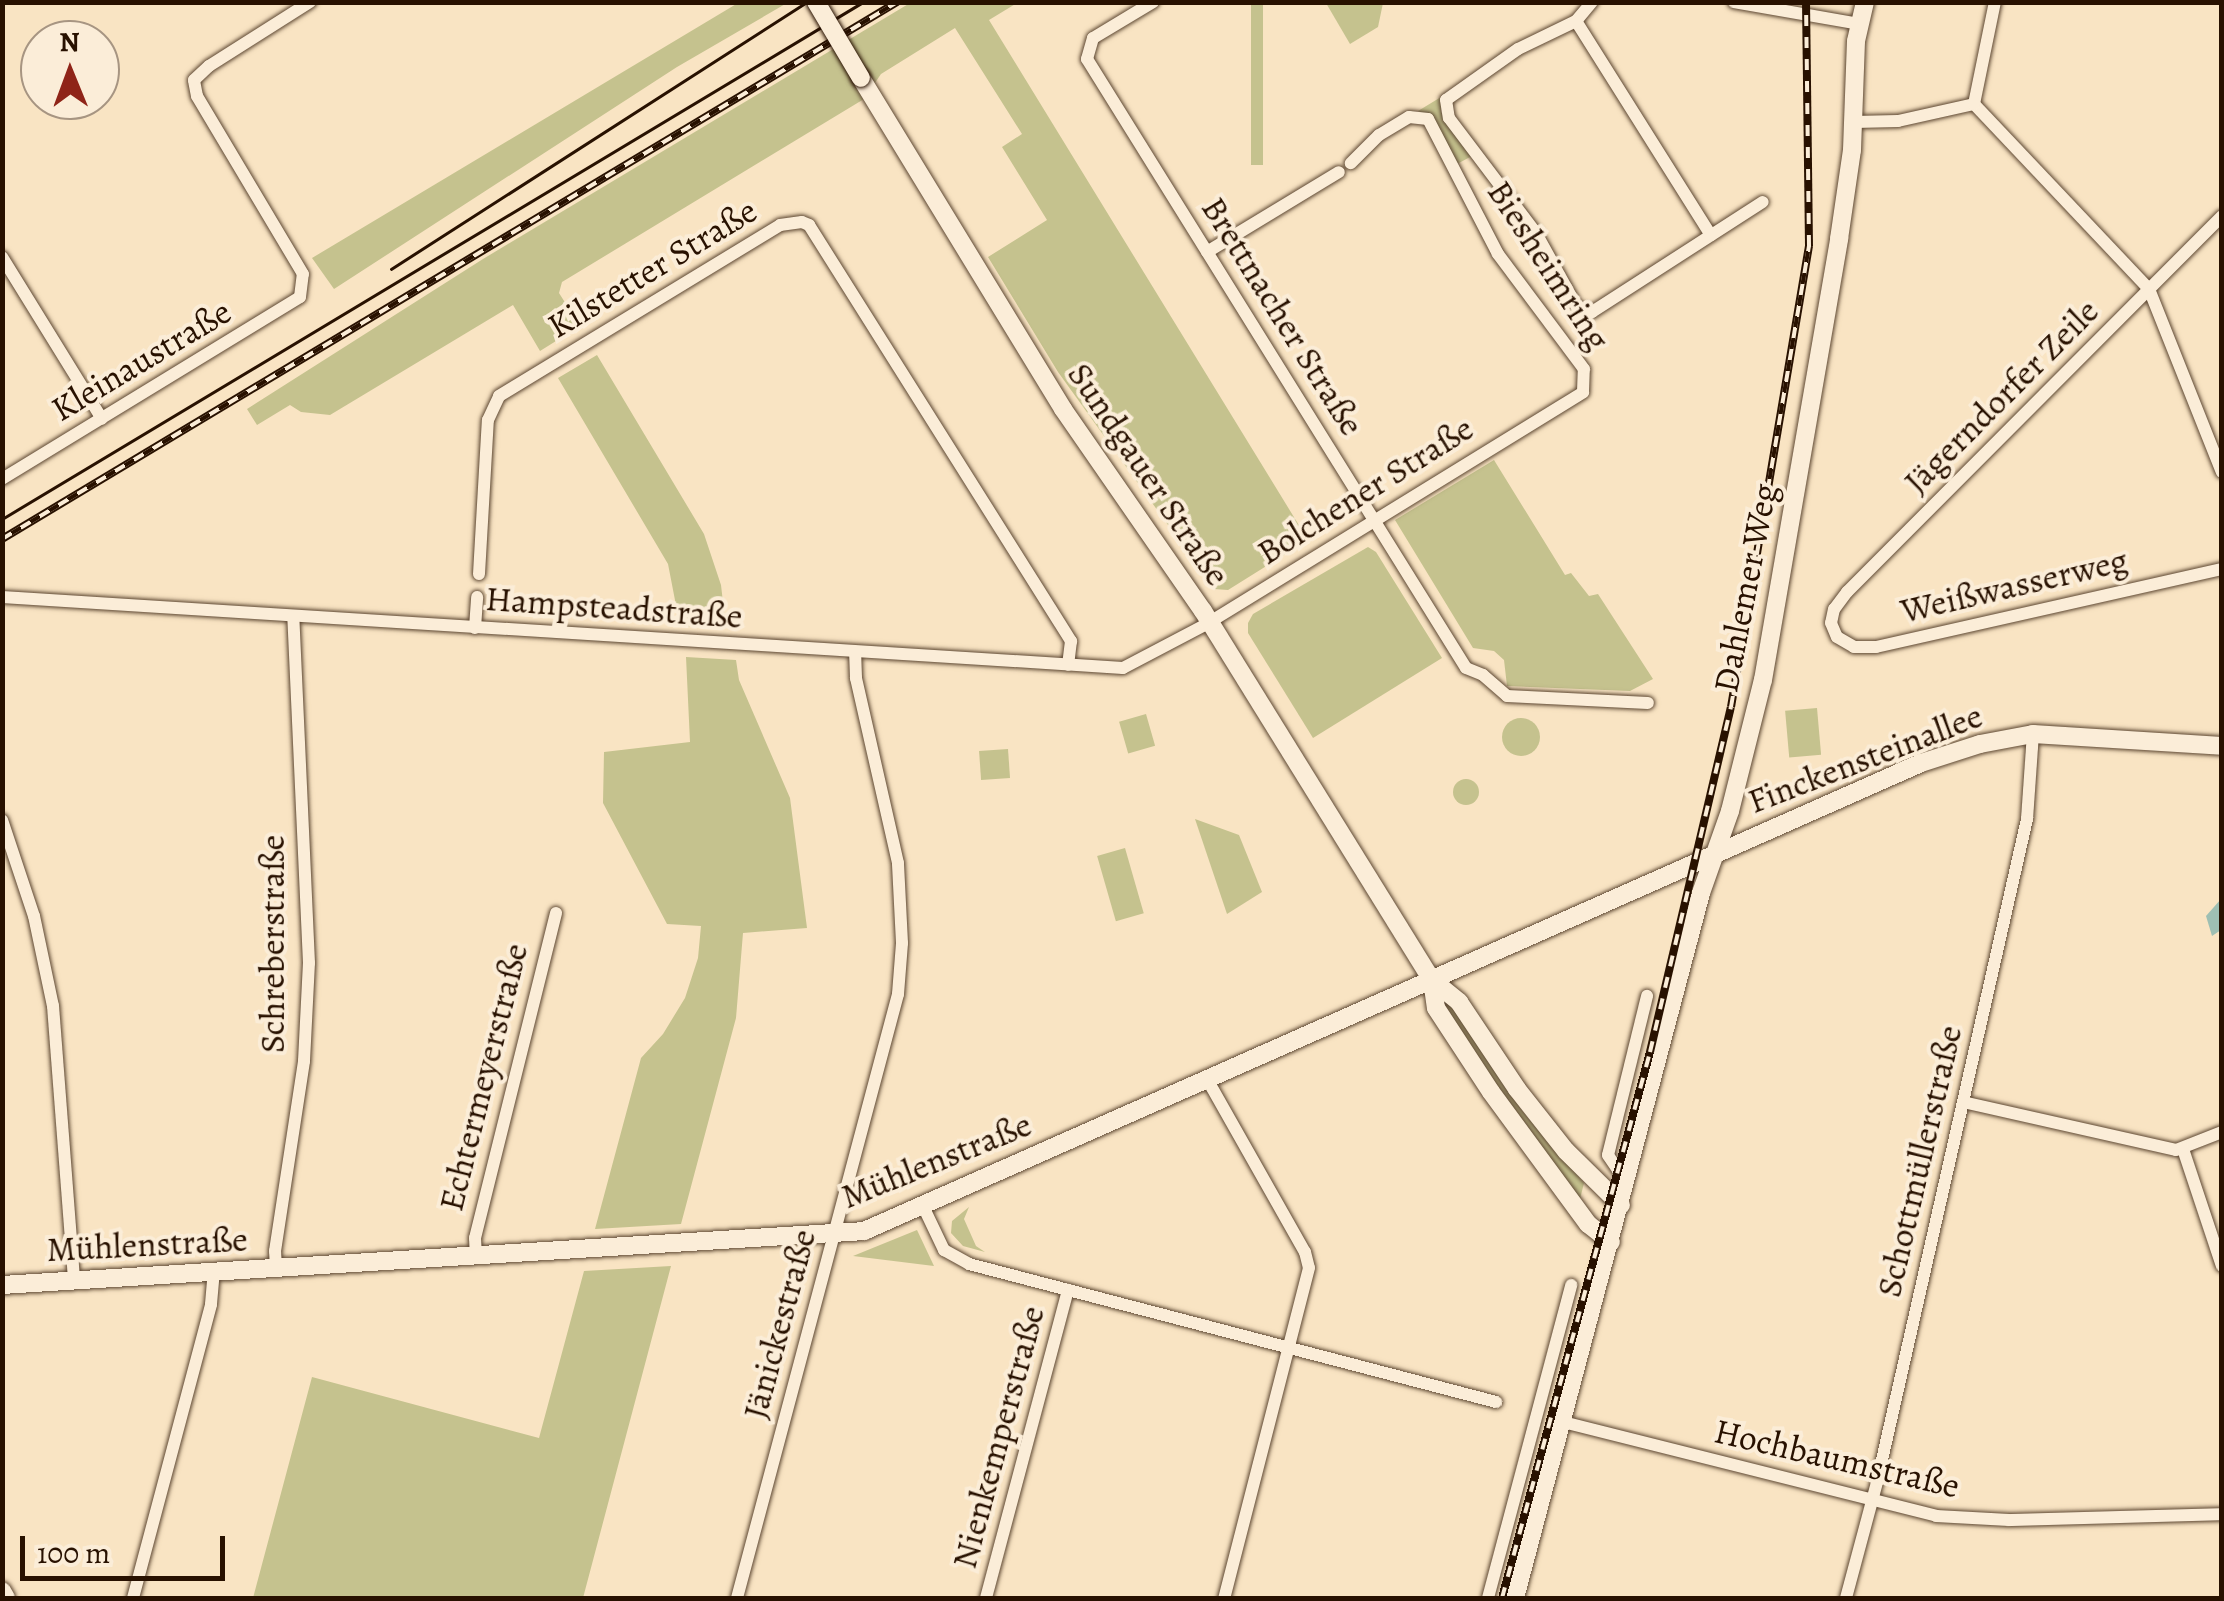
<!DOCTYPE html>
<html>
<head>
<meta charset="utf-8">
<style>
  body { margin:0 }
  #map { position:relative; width:2224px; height:1601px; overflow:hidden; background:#f9e4c3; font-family:Alegreya,serif }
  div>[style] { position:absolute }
  .green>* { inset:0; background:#c5c28e; transform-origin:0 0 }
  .round { border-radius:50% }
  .water>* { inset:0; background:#9ebfb3 }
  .roads { filter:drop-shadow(0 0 2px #5c4631) drop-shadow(0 0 2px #5c4631) }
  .street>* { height:12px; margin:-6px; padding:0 6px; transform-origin:6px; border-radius:6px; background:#fbedd8 }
  .secondary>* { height:18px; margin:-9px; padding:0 9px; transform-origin:9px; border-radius:9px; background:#fbedd8 }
  .tram>* { height:2.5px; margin:-1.25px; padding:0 1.25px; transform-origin:1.25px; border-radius:1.25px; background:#281100 }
  .rail>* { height:8px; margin-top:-4px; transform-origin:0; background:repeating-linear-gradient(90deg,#fbedd8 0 11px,#281100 0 22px); box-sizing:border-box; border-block:2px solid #281100 }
  .bridges { filter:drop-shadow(0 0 2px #281100) drop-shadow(0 0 2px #281100) }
  .secondary-bridge>* { height:18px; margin:-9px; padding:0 9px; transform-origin:9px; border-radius:9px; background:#fbedd8 }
  span { translate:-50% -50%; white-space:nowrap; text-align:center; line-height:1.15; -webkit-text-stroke:8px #fbedd8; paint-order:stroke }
  .street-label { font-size:35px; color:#281100 }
  .frame { position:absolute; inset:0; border:5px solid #281100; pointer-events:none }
  .north { position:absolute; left:20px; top:20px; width:100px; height:100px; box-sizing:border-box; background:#fbedd8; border:2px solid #a79582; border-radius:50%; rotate:359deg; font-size:28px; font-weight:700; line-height:40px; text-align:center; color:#281100 }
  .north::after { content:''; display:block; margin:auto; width:35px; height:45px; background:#8f2418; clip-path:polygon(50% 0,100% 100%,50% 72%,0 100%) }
  .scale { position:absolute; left:20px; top:1536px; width:205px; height:45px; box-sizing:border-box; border:5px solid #281100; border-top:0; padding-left:12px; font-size:30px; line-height:35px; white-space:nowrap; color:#281100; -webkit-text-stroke:8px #fbedd8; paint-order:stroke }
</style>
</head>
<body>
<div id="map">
  <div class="green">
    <i style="clip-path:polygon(738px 3px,787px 3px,677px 67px,334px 289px,312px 258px)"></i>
    <i style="clip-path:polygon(910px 3px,1017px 3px,989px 20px,1308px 540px,1228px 590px,1214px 589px,1058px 372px,988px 257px,1047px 220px,1002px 147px,1022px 134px,955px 28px,881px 74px,864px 99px,562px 282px,559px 293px,580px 326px,540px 351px,513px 305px,330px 415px,301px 412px,290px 405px,257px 425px,247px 409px,483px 259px)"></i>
    <i style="left:1251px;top:3px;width:12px;height:162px"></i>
    <i style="clip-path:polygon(1326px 3px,1383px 3px,1378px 27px,1350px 44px)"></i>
    <i style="clip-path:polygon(1441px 97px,1441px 112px,1472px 156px,1457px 164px,1432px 117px,1418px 111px)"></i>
    <i style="clip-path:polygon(597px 355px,704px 534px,721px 585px,726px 628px,680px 626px,668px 564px,558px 378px)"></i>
    <i style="clip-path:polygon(1494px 460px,1565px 575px,1571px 573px,1589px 596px,1598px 594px,1653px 679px,1630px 691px,1507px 686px,1504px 660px,1494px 651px,1473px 648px,1395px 520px)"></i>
    <i style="clip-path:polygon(1368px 547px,1376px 552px,1442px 658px,1313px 738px,1248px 633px,1248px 623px,1253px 614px)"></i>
    <i style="clip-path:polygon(686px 657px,736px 660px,739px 680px,790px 798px,807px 928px,743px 933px,736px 1018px,681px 1224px,595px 1229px,641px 1058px,663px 1034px,685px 998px,698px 958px,701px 926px,667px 924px,603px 803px,604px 752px,690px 742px)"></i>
    <i style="left:1817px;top:708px;width:47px;height:32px;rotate:85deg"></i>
    <i style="left:1146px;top:714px;width:33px;height:28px;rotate:74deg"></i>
    <i class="round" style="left:1502px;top:718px;width:38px;height:38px"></i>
    <i style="left:1008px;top:749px;width:29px;height:29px;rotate:86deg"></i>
    <i class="round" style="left:1453px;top:779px;width:26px;height:26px"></i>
    <i style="clip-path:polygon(1195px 819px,1239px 835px,1262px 892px,1227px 914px)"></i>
    <i style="left:1125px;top:848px;width:68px;height:29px;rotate:74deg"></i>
    <i style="clip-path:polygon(1449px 1003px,1523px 1112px,1584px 1183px,1580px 1199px,1479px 1060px,1445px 1005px)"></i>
    <i style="clip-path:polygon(969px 1207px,964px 1219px,976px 1246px,985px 1252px,963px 1246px,951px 1233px,952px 1221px)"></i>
    <i style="clip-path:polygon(917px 1230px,934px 1266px,853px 1256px)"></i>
    <i style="clip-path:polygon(671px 1266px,583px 1598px,253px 1598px,312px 1377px,539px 1438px,584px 1271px)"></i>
  </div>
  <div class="water">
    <i style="clip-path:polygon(2221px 899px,2221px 930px,2212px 936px,2206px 916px)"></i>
  </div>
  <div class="roads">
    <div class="street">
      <i style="left:1153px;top:2px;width:70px;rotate:149deg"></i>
      <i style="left:1093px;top:38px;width:22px;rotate:106deg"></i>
      <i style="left:1087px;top:59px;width:717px;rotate:58.1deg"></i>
      <i style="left:1466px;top:668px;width:18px;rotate:22deg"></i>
      <i style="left:1483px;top:675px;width:32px;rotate:41deg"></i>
      <i style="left:1507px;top:696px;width:141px;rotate:2.8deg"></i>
      <i style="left:1592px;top:2px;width:25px;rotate:130deg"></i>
      <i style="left:1576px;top:21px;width:64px;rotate:154.2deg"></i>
      <i style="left:1518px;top:49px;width:88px;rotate:144.7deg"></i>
      <i style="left:1446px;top:100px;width:18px;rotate:81deg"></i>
      <i style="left:1449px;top:118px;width:144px;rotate:52.9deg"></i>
      <i style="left:1536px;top:233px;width:85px;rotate:61deg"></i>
      <i style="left:1577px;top:307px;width:16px;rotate:18deg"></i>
      <i style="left:1592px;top:312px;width:203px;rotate:-32.8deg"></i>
      <i style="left:1734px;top:2px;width:128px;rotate:9.9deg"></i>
      <i style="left:1576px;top:21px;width:253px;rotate:57.8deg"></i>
      <i style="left:1974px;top:104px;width:255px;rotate:46.6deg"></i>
      <i style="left:2149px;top:289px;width:197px;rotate:68.3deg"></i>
      <i style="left:1854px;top:122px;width:44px;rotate:-1.3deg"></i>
      <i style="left:1898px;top:121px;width:78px;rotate:-12.6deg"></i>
      <i style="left:1974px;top:104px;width:104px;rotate:-78.4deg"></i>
      <i style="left:2222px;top:216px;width:531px;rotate:134.92deg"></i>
      <i style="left:1847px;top:592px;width:21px;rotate:127deg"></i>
      <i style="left:1834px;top:609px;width:14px;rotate:102deg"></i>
      <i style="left:1831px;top:623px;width:15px;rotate:67deg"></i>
      <i style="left:1837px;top:637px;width:20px;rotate:30deg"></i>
      <i style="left:1854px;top:647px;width:22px"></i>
      <i style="left:1876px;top:647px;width:355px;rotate:-12.7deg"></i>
      <i style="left:1207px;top:252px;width:154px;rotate:-31.2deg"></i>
      <i style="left:2px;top:257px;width:190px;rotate:58.3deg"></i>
      <i style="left:2px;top:479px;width:349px;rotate:-31.4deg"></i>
      <i style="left:300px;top:297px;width:23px;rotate:-83deg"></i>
      <i style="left:303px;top:274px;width:207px;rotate:-120.8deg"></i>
      <i style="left:197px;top:96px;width:16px;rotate:-101deg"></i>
      <i style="left:194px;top:80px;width:21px;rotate:-43deg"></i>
      <i style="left:209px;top:66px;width:120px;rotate:-32.4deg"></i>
      <i style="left:479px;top:574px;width:154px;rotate:-86.7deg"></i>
      <i style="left:488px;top:420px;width:26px;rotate:-65deg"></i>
      <i style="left:499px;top:396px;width:329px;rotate:-31.3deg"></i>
      <i style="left:780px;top:225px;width:22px;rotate:-8deg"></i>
      <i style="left:802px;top:222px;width:8px;rotate:23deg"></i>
      <i style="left:809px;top:225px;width:492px;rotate:57.8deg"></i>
      <i style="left:1071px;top:641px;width:24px;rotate:97deg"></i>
      <i style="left:2px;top:597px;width:1123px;rotate:3.62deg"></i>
      <i style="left:1123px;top:668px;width:93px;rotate:-27.7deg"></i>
      <i style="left:1205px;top:625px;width:444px;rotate:-31.6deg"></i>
      <i style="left:1583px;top:392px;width:23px;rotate:-88deg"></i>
      <i style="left:1584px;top:369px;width:144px;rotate:-126.8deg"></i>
      <i style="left:1498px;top:254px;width:152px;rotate:-117.4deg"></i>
      <i style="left:1428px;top:119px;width:19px;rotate:-174deg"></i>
      <i style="left:1409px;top:117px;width:35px;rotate:149deg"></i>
      <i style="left:1379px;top:135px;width:40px;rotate:135deg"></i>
      <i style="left:475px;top:628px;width:31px;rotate:-86deg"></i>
      <i style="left:2px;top:820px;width:101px;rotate:71.6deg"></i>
      <i style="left:34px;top:916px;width:92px;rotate:78.1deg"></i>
      <i style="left:53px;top:1006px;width:276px;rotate:85.6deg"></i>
      <i style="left:1207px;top:1079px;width:199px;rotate:60.5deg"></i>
      <i style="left:1305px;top:1252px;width:16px;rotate:76deg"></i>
      <i style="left:1309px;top:1268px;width:341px;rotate:104.4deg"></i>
      <i style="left:1963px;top:1102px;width:218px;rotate:12.7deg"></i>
      <i style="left:2176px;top:1150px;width:49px;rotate:-21.4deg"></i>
      <i style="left:2183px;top:1149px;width:123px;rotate:71.6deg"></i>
      <i style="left:1629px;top:1174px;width:12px;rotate:-160deg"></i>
      <i style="left:1618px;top:1170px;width:18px;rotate:-124deg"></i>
      <i style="left:1608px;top:1155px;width:164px;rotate:-76.2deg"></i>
      <i style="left:923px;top:1206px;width:49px;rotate:64.5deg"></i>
      <i style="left:944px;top:1250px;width:29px;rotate:29deg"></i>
      <i style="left:969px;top:1264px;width:545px;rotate:14.67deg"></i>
      <i style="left:476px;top:1257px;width:19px;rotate:-93deg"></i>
      <i style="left:475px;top:1238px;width:335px;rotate:-76deg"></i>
      <i style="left:276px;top:1269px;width:18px;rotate:-93deg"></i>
      <i style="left:275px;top:1251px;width:192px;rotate:-81.3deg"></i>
      <i style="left:304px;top:1061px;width:98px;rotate:-87.1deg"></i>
      <i style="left:309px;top:963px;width:346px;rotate:-92.6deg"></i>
      <i style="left:1563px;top:1422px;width:385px;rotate:14.1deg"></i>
      <i style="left:1936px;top:1516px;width:73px;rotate:3.1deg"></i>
      <i style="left:2009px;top:1520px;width:213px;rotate:-1.6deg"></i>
      <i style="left:133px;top:1598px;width:304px;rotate:-75.1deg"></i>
      <i style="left:211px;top:1304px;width:32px;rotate:-85deg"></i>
      <i style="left:737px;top:1598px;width:625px;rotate:-75.07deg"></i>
      <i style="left:898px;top:994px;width:51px;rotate:-85.5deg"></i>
      <i style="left:902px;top:943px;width:80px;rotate:-92.9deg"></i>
      <i style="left:898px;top:863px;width:190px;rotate:-102.8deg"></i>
      <i style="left:856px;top:678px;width:26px;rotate:-92deg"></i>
      <i style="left:986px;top:1598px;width:319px;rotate:-75.1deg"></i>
      <i style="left:1488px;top:1598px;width:324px;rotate:-75.1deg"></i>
      <i style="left:1846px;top:1598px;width:120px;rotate:-75deg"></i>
      <i style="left:1877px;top:1482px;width:680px;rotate:-77.25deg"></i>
      <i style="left:2027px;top:819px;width:85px;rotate:-86deg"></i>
    </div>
    <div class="secondary">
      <i style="left:861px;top:78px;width:388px;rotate:58.6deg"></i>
      <i style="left:1063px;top:409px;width:246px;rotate:55.3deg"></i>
      <i style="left:1203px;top:611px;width:434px;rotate:58.2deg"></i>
      <i style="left:1432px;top:980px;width:35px;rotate:39deg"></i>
      <i style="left:1459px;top:1002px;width:105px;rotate:56.3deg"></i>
      <i style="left:1517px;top:1089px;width:79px;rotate:51.7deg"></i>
      <i style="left:1566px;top:1151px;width:77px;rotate:44.5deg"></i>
      <i style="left:1432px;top:980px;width:28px;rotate:82deg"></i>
      <i style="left:1436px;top:1008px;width:100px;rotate:56.8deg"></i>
      <i style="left:1491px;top:1092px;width:164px;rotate:53.7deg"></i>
      <i style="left:1588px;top:1224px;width:29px;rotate:38deg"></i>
      <i style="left:2px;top:1285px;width:864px;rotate:-3.58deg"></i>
      <i style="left:864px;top:1231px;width:1156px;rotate:-23.88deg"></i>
      <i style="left:1921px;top:763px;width:62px;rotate:-17.9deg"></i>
      <i style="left:1980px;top:744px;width:54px;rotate:-10.7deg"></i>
      <i style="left:2033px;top:734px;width:189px;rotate:3.6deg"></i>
      <i style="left:2px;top:1591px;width:8px;rotate:60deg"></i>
      <i style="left:1515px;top:1598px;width:729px;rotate:-75.22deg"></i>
      <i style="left:1701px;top:893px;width:87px;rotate:-70.5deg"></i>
      <i style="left:1730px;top:811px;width:135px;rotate:-75.9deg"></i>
      <i style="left:1763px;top:680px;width:448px;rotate:-80.2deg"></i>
      <i style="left:1839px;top:239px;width:90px;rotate:-81.7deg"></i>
      <i style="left:1852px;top:150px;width:109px;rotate:-87.9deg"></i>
      <i style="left:1856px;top:41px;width:40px;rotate:-77deg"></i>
    </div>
  </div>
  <div class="tram">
    <i style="left:391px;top:269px;width:494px;rotate:-32.7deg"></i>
    <i style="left:2px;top:519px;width:1004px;rotate:-30.98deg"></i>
  </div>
  <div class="rail">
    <i style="left:2px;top:539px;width:1044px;rotate:-30.96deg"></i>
    <i style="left:1502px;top:1598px;width:566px;rotate:-74.83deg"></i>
    <i style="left:1650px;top:1052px;width:354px;rotate:-76.8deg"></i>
    <i style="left:1731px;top:707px;width:468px;rotate:-80.4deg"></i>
    <i style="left:1809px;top:246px;width:244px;rotate:-90.7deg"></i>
  </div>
  <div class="bridges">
    <div class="secondary-bridge">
      <i style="left:816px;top:2px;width:88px;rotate:59.4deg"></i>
    </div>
  </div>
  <div class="street-label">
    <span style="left:1549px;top:265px;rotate:57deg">Biesheimring</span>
    <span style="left:652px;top:268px;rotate:-31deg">Kilstetter Straße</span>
    <span style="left:1283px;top:316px;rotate:58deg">Brettnacher Straße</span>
    <span style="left:141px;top:360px;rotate:-31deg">Kleinaustraße</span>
    <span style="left:2001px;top:396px;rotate:-45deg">Jägerndorfer Zeile</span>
    <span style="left:1149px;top:474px;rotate:56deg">Sundgauer Straße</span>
    <span style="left:1365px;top:490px;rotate:-32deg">Bolchener Straße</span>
    <span style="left:2014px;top:585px;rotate:-13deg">Weißwasserweg</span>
    <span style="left:1745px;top:588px;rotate:-79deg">Dahlemer Weg</span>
    <span style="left:614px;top:607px;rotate:4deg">Hampsteadstraße</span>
    <span style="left:1865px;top:758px;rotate:-21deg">Finckensteinallee</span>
    <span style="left:272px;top:944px;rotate:-90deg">Schreberstraße</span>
    <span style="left:483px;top:1077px;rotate:-76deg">Echtermeyerstraße</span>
    <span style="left:936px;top:1160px;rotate:-22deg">Mühlenstraße</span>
    <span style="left:1919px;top:1161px;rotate:-77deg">Schottmüllerstraße</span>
    <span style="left:147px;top:1244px;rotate:-3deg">Mühlenstraße</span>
    <span style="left:779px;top:1324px;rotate:-75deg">Jänickestraße</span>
    <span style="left:998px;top:1437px;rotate:-75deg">Nienkemperstraße</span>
    <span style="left:1837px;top:1458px;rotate:13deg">Hochbaumstraße</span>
  </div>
  <div class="frame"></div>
  <div class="north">N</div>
  <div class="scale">100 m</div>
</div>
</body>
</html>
